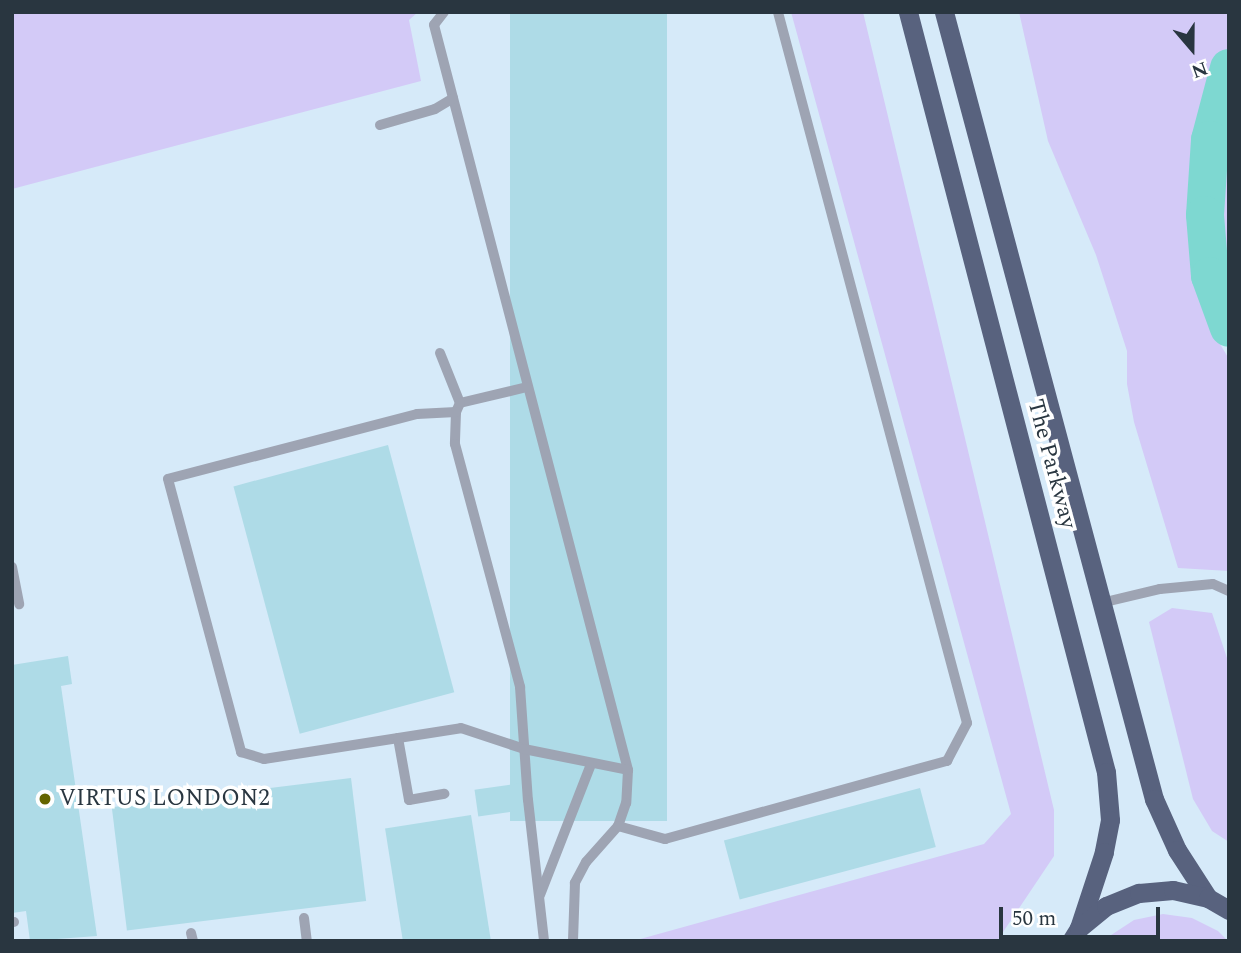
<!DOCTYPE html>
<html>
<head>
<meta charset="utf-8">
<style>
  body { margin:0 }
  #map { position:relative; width:1241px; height:953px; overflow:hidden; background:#d6eaf9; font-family:Spectral,serif }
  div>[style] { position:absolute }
  .green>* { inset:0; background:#d3caf7 }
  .river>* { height:38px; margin:-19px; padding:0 19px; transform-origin:19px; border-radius:19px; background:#7ed8d1 }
  .building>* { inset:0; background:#aedbe7; transform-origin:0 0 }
  .service>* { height:10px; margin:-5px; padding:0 5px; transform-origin:5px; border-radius:5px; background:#9ea4b3 }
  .trunk>* { height:19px; margin:-9.5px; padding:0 9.5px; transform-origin:9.5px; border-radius:9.5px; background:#58627e }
  .dots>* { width:19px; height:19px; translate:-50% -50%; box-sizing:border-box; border:4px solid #fff; border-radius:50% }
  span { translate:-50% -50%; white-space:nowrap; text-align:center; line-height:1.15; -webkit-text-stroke:7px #fff; paint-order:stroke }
  .street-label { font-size:23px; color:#293640 }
  .poi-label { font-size:23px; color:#293640 }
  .left { translate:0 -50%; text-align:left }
  .frame { position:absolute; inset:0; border:14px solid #293640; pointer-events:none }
  .north { position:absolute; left:1157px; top:14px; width:70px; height:70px; -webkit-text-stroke:5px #fff; paint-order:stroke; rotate:160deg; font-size:19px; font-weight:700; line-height:28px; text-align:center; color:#293640 }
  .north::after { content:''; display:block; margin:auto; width:24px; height:32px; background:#293640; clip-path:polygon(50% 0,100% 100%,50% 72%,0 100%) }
  .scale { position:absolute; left:999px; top:907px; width:161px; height:32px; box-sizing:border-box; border:4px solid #293640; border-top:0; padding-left:9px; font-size:21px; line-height:24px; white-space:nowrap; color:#293640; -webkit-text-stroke:5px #fff; paint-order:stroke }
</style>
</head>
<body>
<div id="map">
  <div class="green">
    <i style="clip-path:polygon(12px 12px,418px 12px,409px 20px,421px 81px,12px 189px)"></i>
    <i style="clip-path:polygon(791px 12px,863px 12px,1054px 810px,1054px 856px,997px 941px,633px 941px,984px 844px,1011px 814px)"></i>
    <i style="clip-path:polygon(1019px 12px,1229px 12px,1229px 311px,1219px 269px,1216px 205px,1219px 151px,1195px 150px,1189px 180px,1198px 278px,1220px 344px,1229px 359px,1229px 571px,1178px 568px,1134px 422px,1127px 384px,1127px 351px,1096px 255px,1048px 141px)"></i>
    <i style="clip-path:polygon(1172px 608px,1212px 613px,1229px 664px,1229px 842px,1212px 831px,1193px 799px,1149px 622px)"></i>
    <i style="clip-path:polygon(1163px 914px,1192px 918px,1218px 931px,1228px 941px,1102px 941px,1134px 920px)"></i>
  </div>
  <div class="river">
    <i style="left:1229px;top:68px;width:74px;rotate:104.8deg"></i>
    <i style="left:1210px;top:140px;width:75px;rotate:93.8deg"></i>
    <i style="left:1205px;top:215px;width:61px;rotate:85.3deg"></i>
    <i style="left:1210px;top:276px;width:55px;rotate:69.9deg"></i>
  </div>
  <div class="building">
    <i style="left:510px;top:12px;width:157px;height:809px"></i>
    <i style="left:388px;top:445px;width:256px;height:160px;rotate:75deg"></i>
    <i style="clip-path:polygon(68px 656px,72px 684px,61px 686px,97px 936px,30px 941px,26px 911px,12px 913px,12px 665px)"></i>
    <i style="left:351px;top:778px;width:124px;height:241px;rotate:83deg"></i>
    <i style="left:530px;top:782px;width:27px;height:56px;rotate:82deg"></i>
    <i style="left:920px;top:788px;width:61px;height:203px;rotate:75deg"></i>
    <i style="left:471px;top:815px;width:128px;height:87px;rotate:81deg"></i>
  </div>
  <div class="service">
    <i style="left:444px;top:12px;width:16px;rotate:128deg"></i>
    <i style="left:434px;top:25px;width:770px;rotate:75.4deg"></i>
    <i style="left:628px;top:770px;width:33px;rotate:93deg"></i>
    <i style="left:626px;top:803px;width:24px;rotate:109deg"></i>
    <i style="left:618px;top:826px;width:48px;rotate:131.6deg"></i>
    <i style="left:586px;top:862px;width:24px;rotate:118deg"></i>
    <i style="left:575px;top:883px;width:58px;rotate:92deg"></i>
    <i style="left:380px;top:125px;width:57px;rotate:-16.2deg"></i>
    <i style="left:435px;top:109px;width:21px;rotate:-31deg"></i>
    <i style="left:440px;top:353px;width:54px;rotate:68.2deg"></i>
    <i style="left:527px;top:387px;width:69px;rotate:166.6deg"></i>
    <i style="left:460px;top:403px;width:10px;rotate:114deg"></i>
    <i style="left:456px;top:412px;width:32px;rotate:92deg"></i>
    <i style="left:455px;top:444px;width:252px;rotate:75deg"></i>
    <i style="left:520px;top:687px;width:113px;rotate:86deg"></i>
    <i style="left:528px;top:800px;width:142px;rotate:83.5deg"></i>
    <i style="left:456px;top:412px;width:39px;rotate:177deg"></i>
    <i style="left:417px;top:414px;width:257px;rotate:165.4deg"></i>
    <i style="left:168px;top:479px;width:283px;rotate:75deg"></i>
    <i style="left:241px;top:752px;width:24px;rotate:17deg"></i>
    <i style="left:264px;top:759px;width:199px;rotate:-8.9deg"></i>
    <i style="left:461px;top:728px;width:66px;rotate:18.4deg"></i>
    <i style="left:524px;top:749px;width:106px;rotate:11.4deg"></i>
    <i style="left:12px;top:567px;width:38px;rotate:79deg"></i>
    <i style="left:1101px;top:603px;width:61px;rotate:-13.3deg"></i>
    <i style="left:1160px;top:589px;width:53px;rotate:-5.4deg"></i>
    <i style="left:1213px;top:584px;width:17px;rotate:24deg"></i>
    <i style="left:398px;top:738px;width:63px;rotate:79.9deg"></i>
    <i style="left:409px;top:800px;width:36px;rotate:-10deg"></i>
    <i style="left:618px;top:826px;width:49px;rotate:15.5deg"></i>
    <i style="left:665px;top:839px;width:293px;rotate:-15.5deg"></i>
    <i style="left:947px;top:761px;width:43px;rotate:-62.2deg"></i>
    <i style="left:967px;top:723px;width:736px;rotate:-104.89deg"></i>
    <i style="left:540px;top:895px;width:141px;rotate:-68.7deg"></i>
    <i style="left:304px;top:918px;width:23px;rotate:83deg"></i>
    <i style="left:12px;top:922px;width:2px"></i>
    <i style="left:191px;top:933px;width:8px;rotate:76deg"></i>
  </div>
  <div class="trunk">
    <i style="left:908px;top:12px;width:785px;rotate:75.4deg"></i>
    <i style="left:1106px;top:772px;width:48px;rotate:85.2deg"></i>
    <i style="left:1110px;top:820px;width:33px;rotate:101deg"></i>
    <i style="left:1104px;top:852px;width:80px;rotate:108.2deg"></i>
    <i style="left:944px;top:12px;width:815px;rotate:75.06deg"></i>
    <i style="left:1154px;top:799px;width:56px;rotate:65.7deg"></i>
    <i style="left:1177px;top:850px;width:57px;rotate:57.1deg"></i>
    <i style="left:1071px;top:941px;width:15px;rotate:-58deg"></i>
    <i style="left:1079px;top:928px;width:35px;rotate:-39deg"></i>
    <i style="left:1106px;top:906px;width:35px;rotate:-22deg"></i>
    <i style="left:1139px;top:893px;width:34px;rotate:-5deg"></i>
    <i style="left:1173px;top:890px;width:36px;rotate:13deg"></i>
    <i style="left:1208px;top:898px;width:24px;rotate:30deg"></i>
  </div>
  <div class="dots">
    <i style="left:45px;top:799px;background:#646500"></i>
  </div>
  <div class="street-label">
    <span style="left:1051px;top:464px;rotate:75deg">The Parkway</span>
  </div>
  <div class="poi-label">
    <span class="left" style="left:59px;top:799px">VIRTUS LONDON2</span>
  </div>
  <div class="frame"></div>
  <div class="north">N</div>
  <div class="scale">50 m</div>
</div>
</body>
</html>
